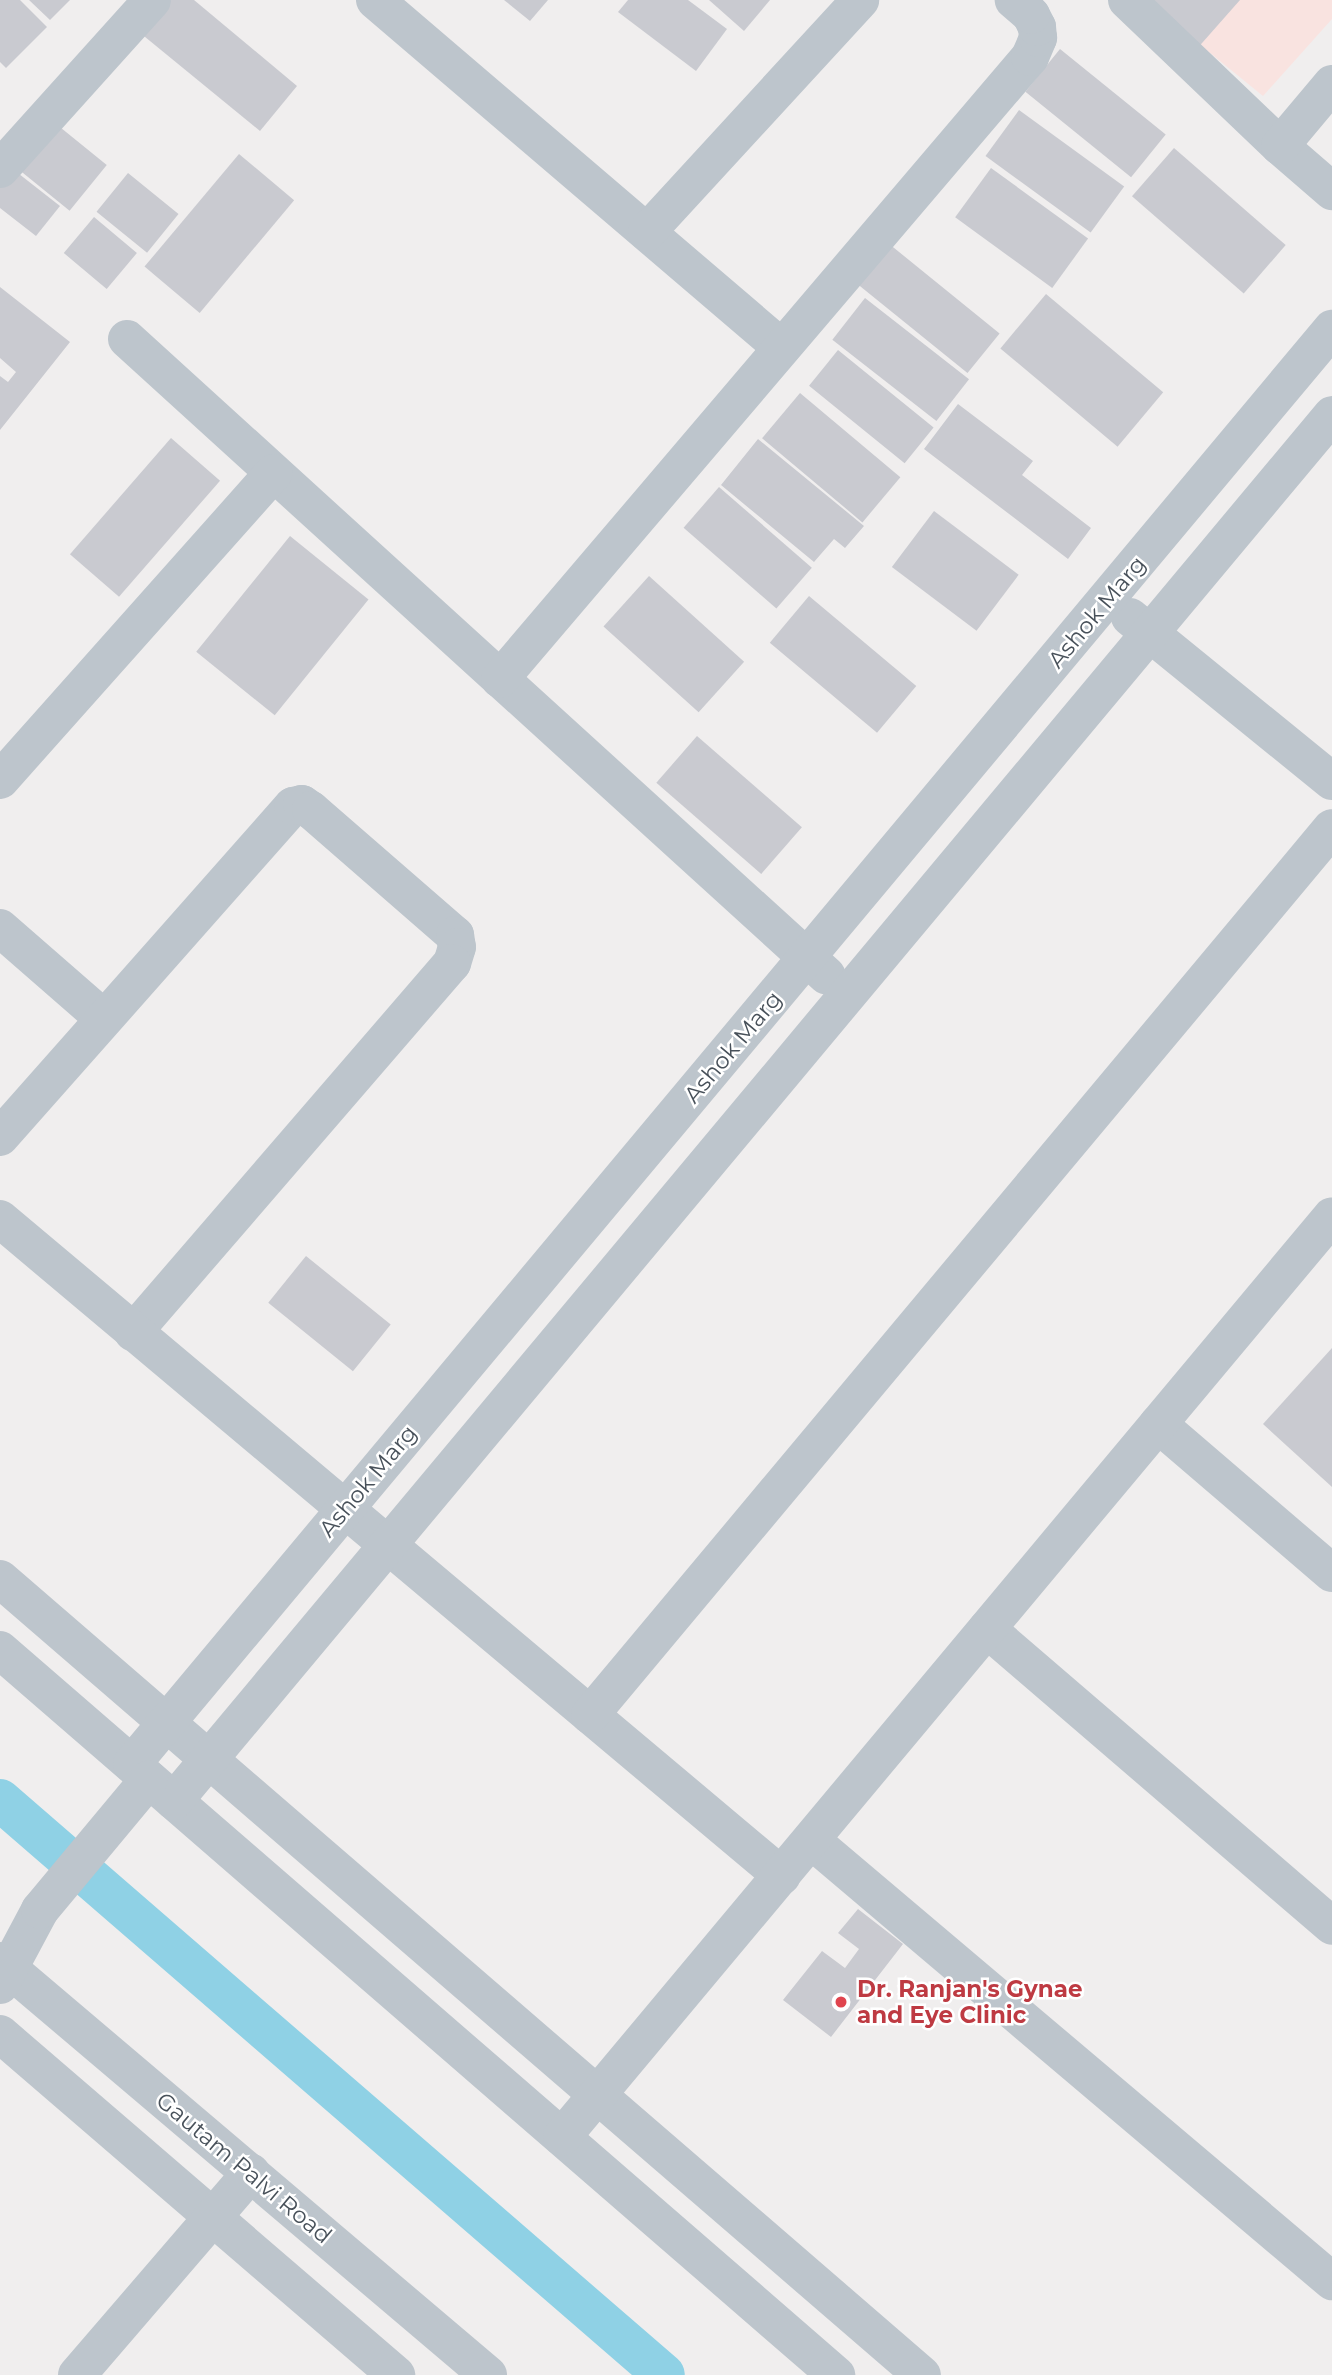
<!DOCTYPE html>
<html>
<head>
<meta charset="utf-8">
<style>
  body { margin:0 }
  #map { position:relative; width:1332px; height:2375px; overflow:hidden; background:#f0eeee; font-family:Montserrat,sans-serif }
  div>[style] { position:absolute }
  .medical>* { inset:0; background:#f9e3e0 }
  .canal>* { height:42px; margin:-21px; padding:0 21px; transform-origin:21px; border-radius:21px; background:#8fd1e5 }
  .building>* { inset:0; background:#c9cad0; transform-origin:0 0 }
  .minor>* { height:38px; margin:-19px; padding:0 19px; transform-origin:19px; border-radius:19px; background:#bdc5cc }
  .dots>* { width:19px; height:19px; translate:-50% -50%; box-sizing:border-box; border:4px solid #fff; border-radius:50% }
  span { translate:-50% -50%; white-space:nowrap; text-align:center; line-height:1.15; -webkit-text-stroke:5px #fff; paint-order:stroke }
  .street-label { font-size:23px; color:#48515a }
  .health-label { font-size:23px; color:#be3a42; font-weight:700 }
  .left { translate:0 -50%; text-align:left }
</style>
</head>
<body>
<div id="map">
  <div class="medical">
    <i style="clip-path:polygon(1145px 0,1332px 0,1332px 19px,1263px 96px)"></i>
  </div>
  <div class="canal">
    <i style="left:0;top:1800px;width:878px;rotate:40.89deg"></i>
  </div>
  <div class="building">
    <i style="clip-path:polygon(0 0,20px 0,47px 27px,6px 68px,0 62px)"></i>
    <i style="clip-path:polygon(29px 0,70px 0,50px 20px)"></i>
    <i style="clip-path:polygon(165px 0,194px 0,297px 86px,260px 131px,139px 32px)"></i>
    <i style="clip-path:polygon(504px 0,548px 0,530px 21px)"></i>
    <i style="clip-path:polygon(628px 0,688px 0,727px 29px,696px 71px,618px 12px)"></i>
    <i style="clip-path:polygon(709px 0,770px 0,744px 31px)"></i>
    <i style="clip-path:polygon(1137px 0,1240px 0,1195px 51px)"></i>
    <i style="left:1060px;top:49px;width:136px;height:55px;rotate:39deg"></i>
    <i style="left:1019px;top:110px;width:130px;height:57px;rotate:36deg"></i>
    <i style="left:50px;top:119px;width:73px;height:59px;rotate:39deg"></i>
    <i style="left:1174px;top:148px;width:148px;height:64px;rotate:41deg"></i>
    <i style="left:239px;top:154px;width:72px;height:147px;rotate:40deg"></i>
    <i style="left:991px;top:168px;width:120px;height:61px;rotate:36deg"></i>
    <i style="clip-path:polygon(14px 170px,60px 206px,36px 236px,0 208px,0 187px)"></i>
    <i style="left:128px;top:173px;width:65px;height:50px;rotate:39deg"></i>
    <i style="left:94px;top:217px;width:56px;height:47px;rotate:40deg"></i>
    <i style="left:883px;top:239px;width:150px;height:51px;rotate:39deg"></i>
    <i style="clip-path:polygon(0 287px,70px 342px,0 430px,0 376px,8px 382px,16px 372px,0 358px)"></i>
    <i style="left:1046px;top:294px;width:153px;height:71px;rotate:40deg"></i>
    <i style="left:865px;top:298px;width:132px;height:53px;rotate:38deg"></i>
    <i style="left:838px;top:350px;width:123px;height:46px;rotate:39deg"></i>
    <i style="left:800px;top:393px;width:131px;height:59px;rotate:40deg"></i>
    <i style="clip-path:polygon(958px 404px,1033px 461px,1022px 475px,1091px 528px,1068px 559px,924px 449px)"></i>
    <i style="left:171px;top:438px;width:65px;height:154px;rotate:41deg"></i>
    <i style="clip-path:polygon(758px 439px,864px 526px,845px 548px,834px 539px,814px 562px,721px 485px)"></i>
    <i style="left:719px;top:487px;width:123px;height:54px;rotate:41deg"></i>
    <i style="left:934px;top:511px;width:106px;height:70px;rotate:37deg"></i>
    <i style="left:290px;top:536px;width:101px;height:149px;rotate:39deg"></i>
    <i style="left:649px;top:576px;width:128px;height:68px;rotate:42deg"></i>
    <i style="left:809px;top:596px;width:140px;height:61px;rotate:40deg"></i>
    <i style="left:697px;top:736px;width:139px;height:62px;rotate:41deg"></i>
    <i style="left:306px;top:1256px;width:109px;height:60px;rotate:39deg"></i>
    <i style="clip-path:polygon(1332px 1348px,1332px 1487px,1263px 1424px)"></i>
    <i style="clip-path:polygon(858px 1909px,903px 1944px,831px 2037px,783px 2000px,822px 1951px,845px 1968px,859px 1949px,838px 1933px)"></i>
  </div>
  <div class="minor">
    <i style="left:375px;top:0;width:535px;rotate:40.53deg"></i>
    <i style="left:1127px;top:0;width:211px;rotate:43.7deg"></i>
    <i style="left:1280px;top:146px;width:69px;rotate:40.9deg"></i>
    <i style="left:1280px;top:146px;width:81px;rotate:-50deg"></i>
    <i style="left:0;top:169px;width:227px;rotate:-48deg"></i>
    <i style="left:647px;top:232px;width:315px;rotate:-47.4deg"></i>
    <i style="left:127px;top:339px;width:946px;rotate:42.3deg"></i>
    <i style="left:1130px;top:617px;width:260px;rotate:39.1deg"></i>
    <i style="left:500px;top:679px;width:817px;rotate:-49.57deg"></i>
    <i style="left:1030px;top:57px;width:21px;rotate:-67deg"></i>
    <i style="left:1038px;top:38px;width:11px;rotate:-95deg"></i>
    <i style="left:1037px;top:27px;width:13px;rotate:-117deg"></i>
    <i style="left:1031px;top:15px;width:23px;rotate:-139deg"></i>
    <i style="left:0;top:780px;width:411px;rotate:-48.3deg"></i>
    <i style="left:0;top:928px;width:137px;rotate:41.1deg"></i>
    <i style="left:0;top:1137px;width:442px;rotate:-48.5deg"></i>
    <i style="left:293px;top:806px;width:9px;rotate:-13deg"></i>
    <i style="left:302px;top:804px;width:11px;rotate:34deg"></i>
    <i style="left:311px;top:810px;width:191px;rotate:41deg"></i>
    <i style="left:455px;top:935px;width:12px;rotate:81deg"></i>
    <i style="left:457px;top:947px;width:17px;rotate:107deg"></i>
    <i style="left:452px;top:963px;width:488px;rotate:130.8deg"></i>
    <i style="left:0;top:1219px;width:1021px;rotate:40.04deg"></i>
    <i style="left:1158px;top:1424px;width:229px;rotate:40.6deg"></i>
    <i style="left:0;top:1579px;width:1218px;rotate:40.81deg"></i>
    <i style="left:987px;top:1629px;width:455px;rotate:40.7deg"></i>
    <i style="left:0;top:1650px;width:1107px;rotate:40.93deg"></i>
    <i style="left:590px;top:1715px;width:1156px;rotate:-50.09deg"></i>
    <i style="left:132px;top:1764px;width:1871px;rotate:-50.1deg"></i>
    <i style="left:174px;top:1801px;width:1806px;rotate:-50.12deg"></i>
    <i style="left:811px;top:1840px;width:683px;rotate:40.25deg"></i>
    <i style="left:0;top:1961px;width:640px;rotate:40.31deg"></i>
    <i style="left:0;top:1985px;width:85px;rotate:-61.9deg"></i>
    <i style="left:40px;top:1910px;width:170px;rotate:-50.2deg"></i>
    <i style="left:0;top:2034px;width:523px;rotate:40.73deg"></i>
    <i style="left:562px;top:2137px;width:1200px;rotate:-50.1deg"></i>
    <i style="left:77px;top:2375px;width:267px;rotate:-49.3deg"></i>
  </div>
  <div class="dots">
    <i style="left:841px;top:2002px;background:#e0444e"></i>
  </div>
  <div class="street-label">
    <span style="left:1097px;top:612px;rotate:-50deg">Ashok Marg</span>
    <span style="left:733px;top:1047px;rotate:-50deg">Ashok Marg</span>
    <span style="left:368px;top:1481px;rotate:-50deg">Ashok Marg</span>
    <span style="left:244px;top:2168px;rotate:40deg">Gautam Palvi Road</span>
  </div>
  <div class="health-label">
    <span class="left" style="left:857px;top:2002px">Dr. Ranjan's Gynae<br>and Eye Clinic</span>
  </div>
</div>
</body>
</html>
